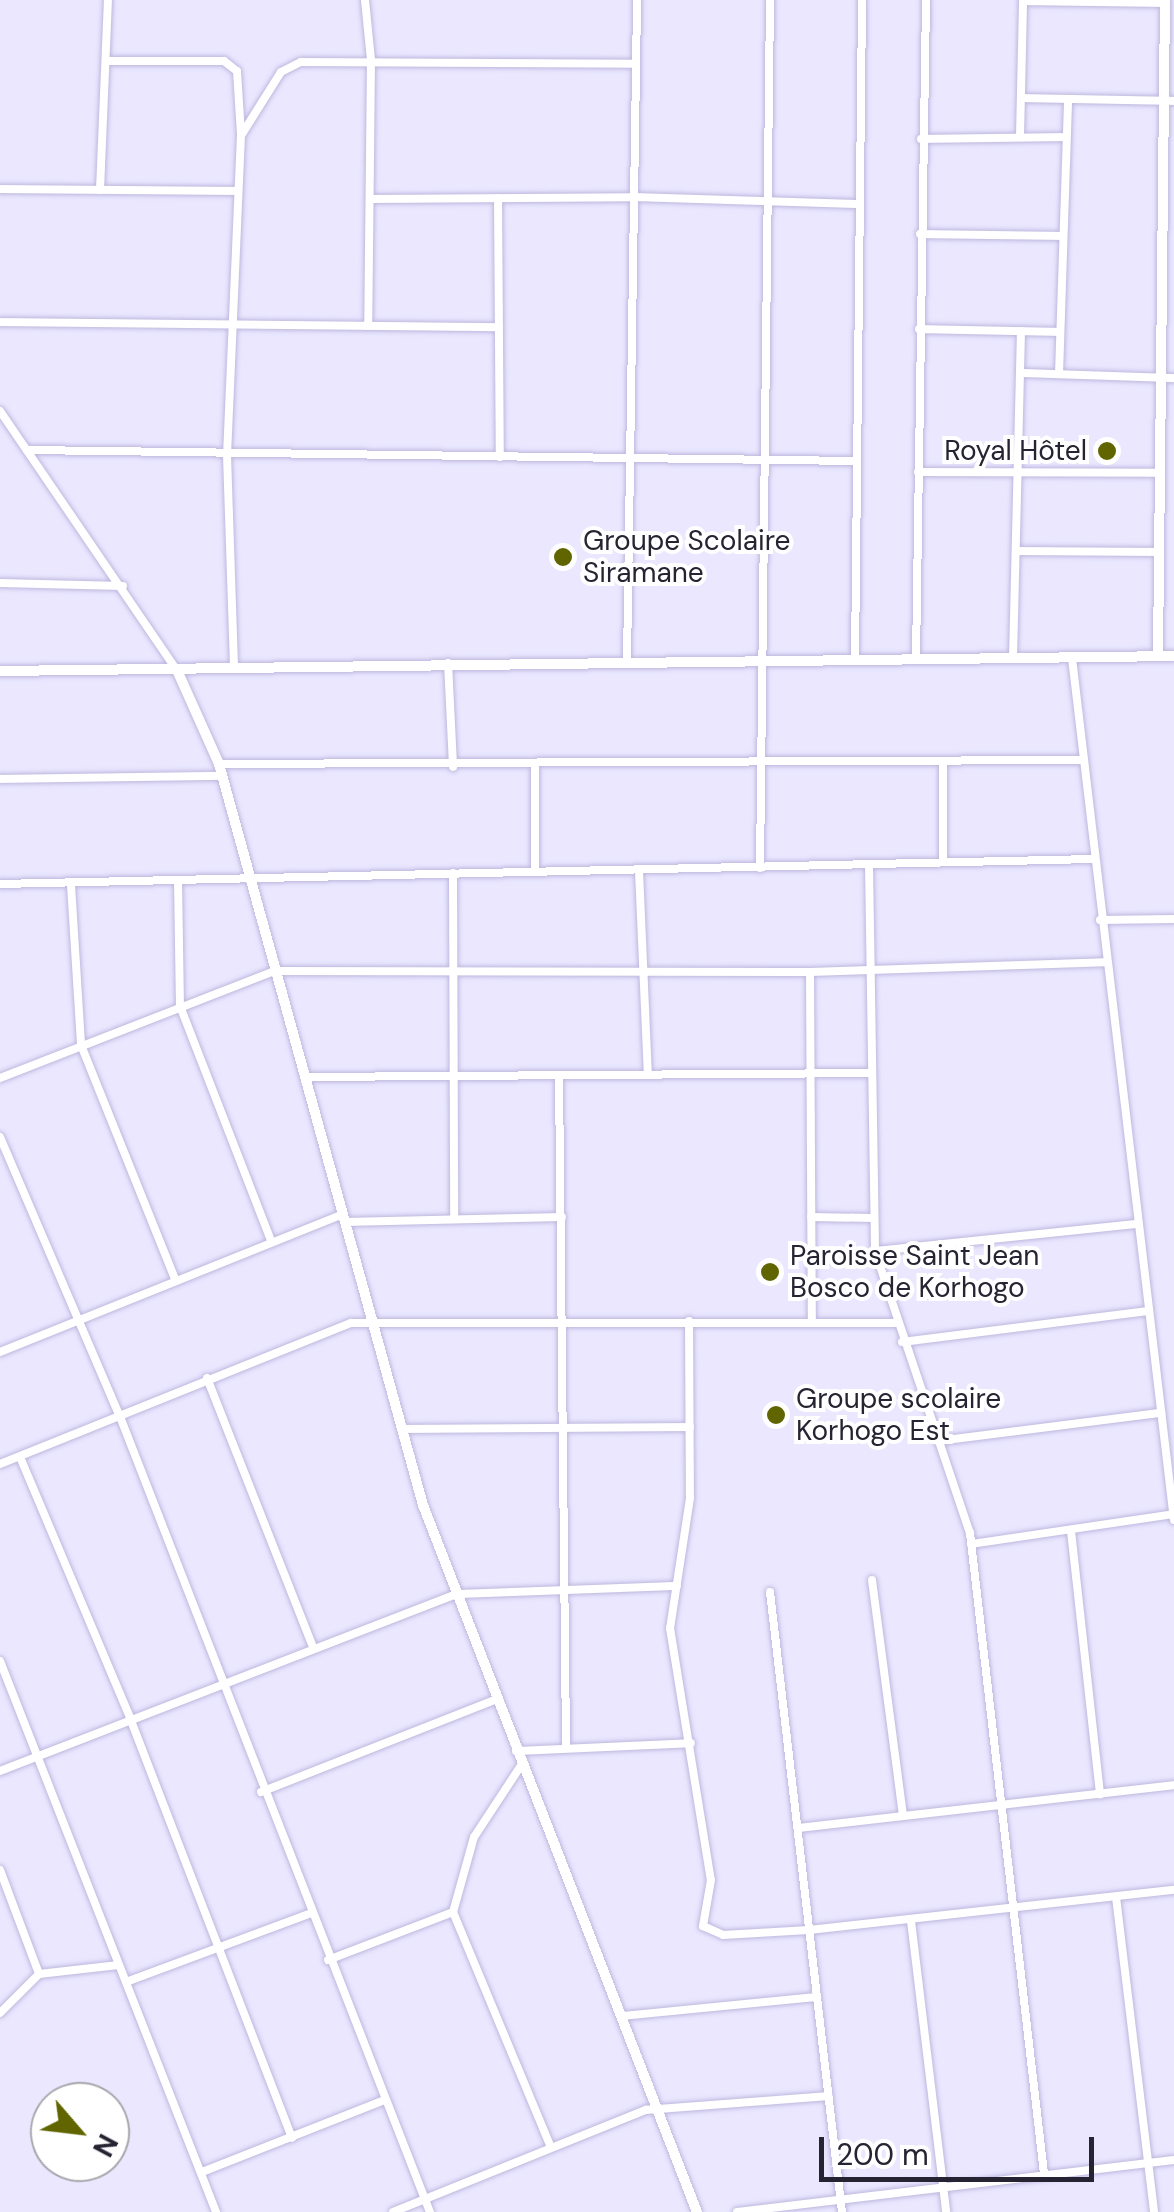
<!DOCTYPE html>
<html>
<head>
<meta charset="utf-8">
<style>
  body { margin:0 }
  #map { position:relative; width:1174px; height:2212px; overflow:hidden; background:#eae7ff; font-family:"DM Sans",sans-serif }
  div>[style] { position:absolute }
  .roads { filter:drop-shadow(0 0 2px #beb8de) drop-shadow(0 0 2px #beb8de) }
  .street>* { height:8px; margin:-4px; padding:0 4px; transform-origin:4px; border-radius:4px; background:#fff }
  .secondary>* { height:10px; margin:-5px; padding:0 5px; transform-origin:5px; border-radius:5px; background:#fff }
  .dots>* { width:28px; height:28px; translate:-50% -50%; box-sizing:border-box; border:5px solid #fff; border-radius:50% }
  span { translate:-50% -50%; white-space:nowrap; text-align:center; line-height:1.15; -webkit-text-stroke:8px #fff; paint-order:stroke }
  .poi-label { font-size:28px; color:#262432 }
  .right { translate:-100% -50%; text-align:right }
  .left { translate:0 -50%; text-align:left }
  .north { position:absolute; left:30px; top:2082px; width:100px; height:100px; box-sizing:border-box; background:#fff; border:2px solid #a8a7ad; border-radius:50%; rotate:118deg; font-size:28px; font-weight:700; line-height:40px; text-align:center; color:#262432 }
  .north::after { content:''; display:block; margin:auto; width:35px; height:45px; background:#616500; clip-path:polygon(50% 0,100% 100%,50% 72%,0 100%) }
  .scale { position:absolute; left:819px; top:2137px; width:275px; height:45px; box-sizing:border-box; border:5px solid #262432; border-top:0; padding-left:12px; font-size:30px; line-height:35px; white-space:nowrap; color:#262432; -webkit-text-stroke:8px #fff; paint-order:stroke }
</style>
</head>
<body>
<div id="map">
  <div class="roads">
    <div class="street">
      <i style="left:365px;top:0;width:60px;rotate:84.3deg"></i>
      <i style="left:371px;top:60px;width:266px;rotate:90.6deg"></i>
      <i style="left:1023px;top:1px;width:142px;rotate:0.8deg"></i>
      <i style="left:106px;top:61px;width:118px"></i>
      <i style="left:224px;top:61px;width:16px;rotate:38deg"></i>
      <i style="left:237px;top:71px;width:64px;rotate:86.4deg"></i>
      <i style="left:241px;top:135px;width:320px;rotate:92.5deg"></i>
      <i style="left:227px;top:455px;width:209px;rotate:88.1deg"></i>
      <i style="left:1023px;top:98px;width:151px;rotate:1.1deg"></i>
      <i style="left:242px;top:134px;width:73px;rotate:-57.8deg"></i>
      <i style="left:281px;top:72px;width:22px;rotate:-27deg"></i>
      <i style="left:301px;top:62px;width:335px;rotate:0.3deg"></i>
      <i style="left:1020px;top:136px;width:136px;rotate:-88.7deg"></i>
      <i style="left:921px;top:139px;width:144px;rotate:-0.8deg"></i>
      <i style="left:0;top:189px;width:238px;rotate:0.5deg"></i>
      <i style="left:100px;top:190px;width:190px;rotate:-87.6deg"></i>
      <i style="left:498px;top:198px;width:259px;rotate:89.6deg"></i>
      <i style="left:370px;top:199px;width:264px;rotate:-0.4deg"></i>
      <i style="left:634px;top:197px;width:222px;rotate:1.8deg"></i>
      <i style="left:920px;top:234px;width:142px;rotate:0.8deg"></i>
      <i style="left:0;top:322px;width:499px;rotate:0.6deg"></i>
      <i style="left:919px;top:329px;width:141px;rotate:1.2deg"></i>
      <i style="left:1020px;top:373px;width:154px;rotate:1.9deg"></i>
      <i style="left:1059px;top:374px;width:275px;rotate:-88.1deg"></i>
      <i style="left:0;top:411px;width:314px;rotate:55.7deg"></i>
      <i style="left:27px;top:450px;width:828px;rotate:0.76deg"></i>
      <i style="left:918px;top:472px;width:241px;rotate:0.2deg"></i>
      <i style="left:1016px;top:551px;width:143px;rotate:0.4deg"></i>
      <i style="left:0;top:583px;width:123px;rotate:1.4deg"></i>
      <i style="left:1013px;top:658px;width:327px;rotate:-88.6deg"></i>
      <i style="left:1072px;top:658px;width:868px;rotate:83.25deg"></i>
      <i style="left:916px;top:659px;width:659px;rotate:-89.13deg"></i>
      <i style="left:855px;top:660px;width:660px;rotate:-89.39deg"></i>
      <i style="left:627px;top:662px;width:662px;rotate:-89.13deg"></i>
      <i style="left:448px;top:663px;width:104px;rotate:87.2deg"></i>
      <i style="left:943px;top:761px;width:101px;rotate:90deg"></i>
      <i style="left:219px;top:764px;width:861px;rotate:-0.27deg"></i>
      <i style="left:0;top:779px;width:222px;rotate:-0.8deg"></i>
      <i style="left:869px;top:865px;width:386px;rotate:89.1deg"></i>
      <i style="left:875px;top:1251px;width:298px;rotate:71.4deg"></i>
      <i style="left:970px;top:1533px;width:645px;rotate:83.41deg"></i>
      <i style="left:760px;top:868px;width:868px;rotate:-89.34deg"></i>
      <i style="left:535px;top:870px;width:103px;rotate:-90deg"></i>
      <i style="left:639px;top:871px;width:204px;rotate:87.5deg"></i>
      <i style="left:453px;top:873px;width:346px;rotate:89.8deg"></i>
      <i style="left:178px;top:880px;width:126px;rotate:89.1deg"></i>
      <i style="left:180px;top:1006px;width:252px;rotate:68.8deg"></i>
      <i style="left:0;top:884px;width:1092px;rotate:-1.31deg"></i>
      <i style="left:71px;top:885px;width:160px;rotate:86.4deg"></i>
      <i style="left:81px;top:1045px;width:254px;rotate:68.1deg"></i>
      <i style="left:1100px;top:920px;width:74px;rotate:-0.8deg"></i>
      <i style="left:810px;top:972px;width:350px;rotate:89.7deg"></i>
      <i style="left:559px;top:1076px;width:671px;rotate:89.4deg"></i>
      <i style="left:305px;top:1077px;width:566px;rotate:-0.4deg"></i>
      <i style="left:0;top:1078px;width:295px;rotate:-21.3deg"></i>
      <i style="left:275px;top:971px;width:535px;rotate:0.11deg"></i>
      <i style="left:810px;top:972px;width:295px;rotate:-1.9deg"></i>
      <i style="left:0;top:1137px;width:301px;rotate:66.8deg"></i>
      <i style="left:119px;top:1414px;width:856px;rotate:68.71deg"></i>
      <i style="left:811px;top:1217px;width:61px;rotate:0.9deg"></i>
      <i style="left:344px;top:1222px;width:218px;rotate:-1.3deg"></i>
      <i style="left:875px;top:1251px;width:263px;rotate:-5.9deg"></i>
      <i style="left:689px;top:1321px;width:177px;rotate:89.7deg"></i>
      <i style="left:690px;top:1498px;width:132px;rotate:98.7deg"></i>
      <i style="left:670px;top:1628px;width:255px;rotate:80.8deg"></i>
      <i style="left:711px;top:1880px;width:47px;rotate:99.9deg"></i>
      <i style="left:703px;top:1926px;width:22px;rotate:24deg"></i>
      <i style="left:723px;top:1935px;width:86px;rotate:-3.3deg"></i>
      <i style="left:809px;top:1930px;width:367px;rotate:-6.3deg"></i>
      <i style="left:902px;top:1342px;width:248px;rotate:-7.2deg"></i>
      <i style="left:0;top:1352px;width:367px;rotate:-21.9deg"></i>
      <i style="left:207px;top:1378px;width:289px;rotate:68.5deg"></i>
      <i style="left:401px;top:1429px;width:289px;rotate:-0.4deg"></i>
      <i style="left:938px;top:1441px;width:225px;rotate:-7.2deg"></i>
      <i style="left:20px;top:1457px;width:283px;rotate:67.1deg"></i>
      <i style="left:130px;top:1718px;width:450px;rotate:68.9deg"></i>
      <i style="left:0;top:1464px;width:378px;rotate:-21.9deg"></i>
      <i style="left:351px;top:1323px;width:544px"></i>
      <i style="left:1071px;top:1531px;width:265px;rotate:83.7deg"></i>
      <i style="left:971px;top:1544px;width:204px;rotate:-8.4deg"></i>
      <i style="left:872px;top:1580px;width:237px;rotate:82.5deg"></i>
      <i style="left:770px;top:1592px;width:624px;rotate:83.38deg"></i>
      <i style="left:0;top:1661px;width:592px;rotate:68.59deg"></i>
      <i style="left:516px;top:1751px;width:175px;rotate:-2.6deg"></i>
      <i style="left:522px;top:1764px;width:87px;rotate:123.3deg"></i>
      <i style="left:474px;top:1837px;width:78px;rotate:105.6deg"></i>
      <i style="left:453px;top:1912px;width:255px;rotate:67.4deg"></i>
      <i style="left:0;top:1771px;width:489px;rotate:-21.2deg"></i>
      <i style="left:456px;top:1594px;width:221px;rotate:-2.1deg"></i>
      <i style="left:261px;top:1792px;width:251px;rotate:-21.5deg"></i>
      <i style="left:798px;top:1828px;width:378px;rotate:-6.5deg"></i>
      <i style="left:0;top:1870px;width:111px;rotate:69.4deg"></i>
      <i style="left:1116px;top:1897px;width:317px;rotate:83.1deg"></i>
      <i style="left:911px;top:1921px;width:293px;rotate:83.1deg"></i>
      <i style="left:328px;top:1960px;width:134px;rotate:-21deg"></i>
      <i style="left:126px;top:1982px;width:195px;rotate:-20.4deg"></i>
      <i style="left:0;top:2013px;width:55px;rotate:-45deg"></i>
      <i style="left:39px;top:1974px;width:80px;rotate:-6.5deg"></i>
      <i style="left:622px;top:2016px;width:196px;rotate:-5.6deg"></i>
      <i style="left:202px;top:2172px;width:197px;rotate:-21.5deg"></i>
      <i style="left:393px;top:2212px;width:273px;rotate:-22deg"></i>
      <i style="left:646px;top:2110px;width:183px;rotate:-4.4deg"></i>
      <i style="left:737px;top:2212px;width:440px;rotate:-6.8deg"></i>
    </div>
    <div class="secondary">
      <i style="left:1158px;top:656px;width:656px;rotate:-89.39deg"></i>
      <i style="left:177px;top:670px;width:103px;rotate:65.9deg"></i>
      <i style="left:219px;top:764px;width:769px;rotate:74.61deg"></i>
      <i style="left:423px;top:1505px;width:758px;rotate:68.82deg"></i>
      <i style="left:0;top:671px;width:1174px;rotate:-0.73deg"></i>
    </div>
  </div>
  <div class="dots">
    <i style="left:1107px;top:451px;background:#616500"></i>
    <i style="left:563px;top:557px;background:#616500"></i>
    <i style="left:770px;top:1272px;background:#616500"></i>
    <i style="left:776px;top:1415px;background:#616500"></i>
  </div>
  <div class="poi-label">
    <span class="right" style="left:1087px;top:451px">Royal Hôtel</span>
    <span class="left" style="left:583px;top:557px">Groupe Scolaire<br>Siramane</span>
    <span class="left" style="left:790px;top:1272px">Paroisse Saint Jean<br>Bosco de Korhogo</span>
    <span class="left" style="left:796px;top:1415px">Groupe scolaire<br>Korhogo Est</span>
  </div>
  <div class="north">N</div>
  <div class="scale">200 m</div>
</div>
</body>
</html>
